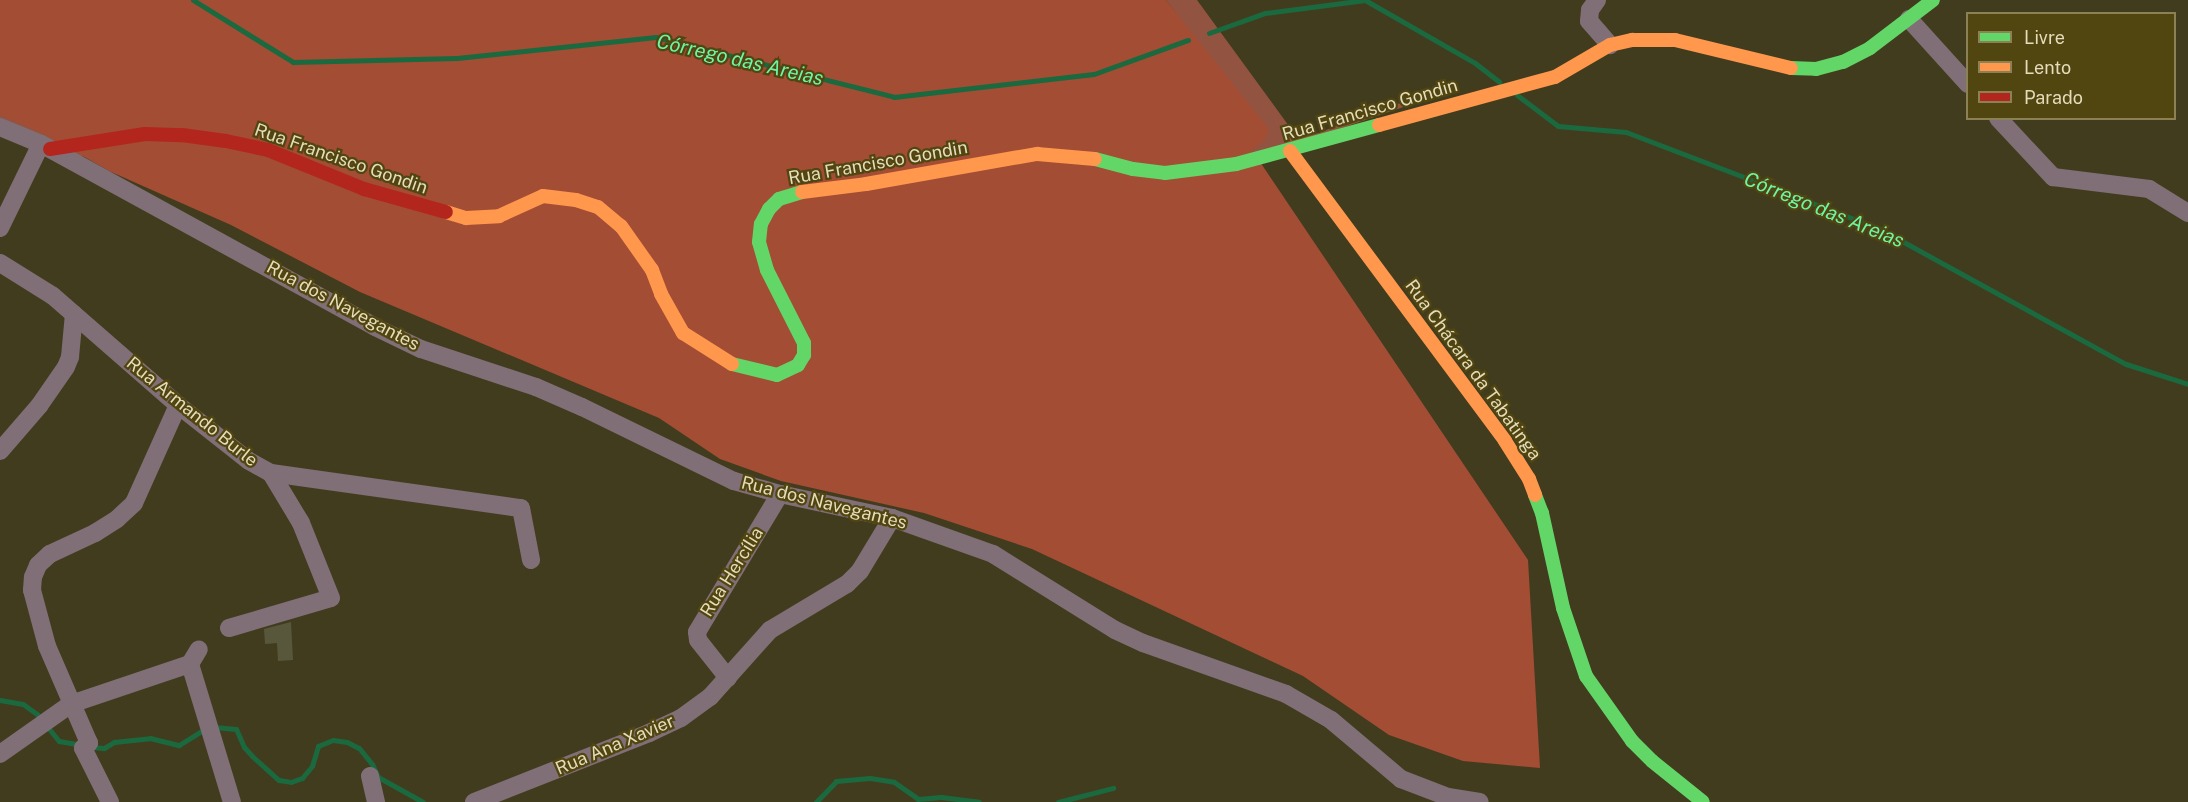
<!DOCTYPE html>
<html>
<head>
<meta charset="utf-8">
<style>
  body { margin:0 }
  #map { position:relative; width:2188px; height:802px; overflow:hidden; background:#423c1f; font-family:"Public Sans",sans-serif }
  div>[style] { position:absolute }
  .green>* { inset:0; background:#925441 }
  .forest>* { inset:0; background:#a24d34 }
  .stream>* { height:5px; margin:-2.5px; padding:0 2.5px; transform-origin:2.5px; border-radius:2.5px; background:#1b693e }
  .building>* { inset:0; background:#58573c }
  .street>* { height:18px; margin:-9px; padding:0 9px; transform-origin:9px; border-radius:9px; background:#806f77 }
  .fast>* { height:14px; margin:-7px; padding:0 7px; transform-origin:7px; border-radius:7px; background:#63d668 }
  .slow>* { height:14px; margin:-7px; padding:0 7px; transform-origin:7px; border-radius:7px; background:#ff974d }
  .jam>* { height:14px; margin:-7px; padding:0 7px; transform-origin:7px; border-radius:7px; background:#b3261e }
  span { translate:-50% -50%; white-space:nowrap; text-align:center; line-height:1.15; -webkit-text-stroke:4.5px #514510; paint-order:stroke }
  .street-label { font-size:18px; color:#e4dcbb }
  .water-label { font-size:20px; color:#6df5a7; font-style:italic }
  .legend { position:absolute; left:1966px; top:12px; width:210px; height:108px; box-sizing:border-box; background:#514510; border:2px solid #8c8154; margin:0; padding:8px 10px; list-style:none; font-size:18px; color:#e4dcbb }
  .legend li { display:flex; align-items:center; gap:12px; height:30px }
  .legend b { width:30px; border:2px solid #8c8154 }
</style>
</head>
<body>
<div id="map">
  <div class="green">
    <i style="clip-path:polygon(1166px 0,1197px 0,1294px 133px,1302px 135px,1319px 133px,1358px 117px,1375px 104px,1390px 100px,1396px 104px,1424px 100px,1263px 155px,252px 141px,76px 157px,0 120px,0 69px,1185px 25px)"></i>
  </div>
  <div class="forest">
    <i style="clip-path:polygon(0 0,1166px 0,1269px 129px,1265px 140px,1252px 150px,1528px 560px,1540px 768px,1463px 761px,1389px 735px,1303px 676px,1032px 549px,924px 513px,781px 481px,720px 459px,659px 418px,360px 292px,231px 225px,109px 171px,44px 134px,0 115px)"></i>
  </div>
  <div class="stream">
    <i style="left:193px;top:0;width:118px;rotate:31.8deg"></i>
    <i style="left:293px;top:62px;width:164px;rotate:-1.4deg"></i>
    <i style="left:457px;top:58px;width:200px;rotate:-6deg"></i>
    <i style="left:656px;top:37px;width:245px;rotate:14.1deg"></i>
    <i style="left:894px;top:97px;width:201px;rotate:-6.6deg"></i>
    <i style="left:1094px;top:74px;width:100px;rotate:-19.9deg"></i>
    <i style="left:1209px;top:33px;width:59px;rotate:-19.7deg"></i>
    <i style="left:1265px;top:13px;width:101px;rotate:-7.4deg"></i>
    <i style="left:1365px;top:0;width:127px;rotate:29.8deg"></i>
    <i style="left:1475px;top:63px;width:31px;rotate:38deg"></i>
    <i style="left:1517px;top:95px;width:51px;rotate:37.1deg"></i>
    <i style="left:1558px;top:126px;width:68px;rotate:5deg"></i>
    <i style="left:1626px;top:132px;width:272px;rotate:20.9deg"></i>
    <i style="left:1880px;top:229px;width:281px;rotate:28.8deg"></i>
    <i style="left:2126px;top:364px;width:65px;rotate:17.9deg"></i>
    <i style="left:0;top:700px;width:23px;rotate:10deg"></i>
    <i style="left:23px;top:704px;width:17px;rotate:36deg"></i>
    <i style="left:37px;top:714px;width:35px;rotate:51deg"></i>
    <i style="left:59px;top:741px;width:23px;rotate:10deg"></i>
    <i style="left:214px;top:727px;width:22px;rotate:5deg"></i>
    <i style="left:236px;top:729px;width:20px;rotate:66deg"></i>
    <i style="left:244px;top:747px;width:12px;rotate:48deg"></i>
    <i style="left:252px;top:756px;width:36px;rotate:42deg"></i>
    <i style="left:279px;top:780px;width:12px;rotate:9deg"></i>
    <i style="left:291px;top:782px;width:12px;rotate:-20deg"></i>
    <i style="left:302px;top:778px;width:16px;rotate:-50deg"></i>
    <i style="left:312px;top:766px;width:21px;rotate:-73deg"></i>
    <i style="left:318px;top:746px;width:16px;rotate:-22deg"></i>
    <i style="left:333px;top:740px;width:14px;rotate:8deg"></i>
    <i style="left:347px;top:742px;width:13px;rotate:27deg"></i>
    <i style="left:359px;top:748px;width:21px;rotate:51deg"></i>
    <i style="left:372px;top:764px;width:14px;rotate:65deg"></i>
    <i style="left:378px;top:777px;width:51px;rotate:29.1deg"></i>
    <i style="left:91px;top:747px;width:13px;rotate:4deg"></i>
    <i style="left:104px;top:748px;width:12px;rotate:-31deg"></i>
    <i style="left:114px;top:742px;width:36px;rotate:-6deg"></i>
    <i style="left:150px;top:738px;width:30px;rotate:14deg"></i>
    <i style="left:179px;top:745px;width:31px;rotate:-32deg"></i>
    <i style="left:816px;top:802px;width:29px;rotate:-46deg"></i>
    <i style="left:836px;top:781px;width:34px;rotate:-5deg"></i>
    <i style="left:870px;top:778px;width:24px;rotate:9deg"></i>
    <i style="left:894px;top:782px;width:29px;rotate:35deg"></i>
    <i style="left:918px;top:799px;width:23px;rotate:-5deg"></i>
    <i style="left:941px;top:797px;width:38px;rotate:7deg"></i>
    <i style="left:1058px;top:802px;width:57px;rotate:-14.3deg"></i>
  </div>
  <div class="building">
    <i style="clip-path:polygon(291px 622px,293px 660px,278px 661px,277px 643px,265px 644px,264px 629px)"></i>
  </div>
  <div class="street">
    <i style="left:1597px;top:0;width:12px;rotate:125deg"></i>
    <i style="left:1590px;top:10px;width:11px;rotate:95deg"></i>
    <i style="left:1589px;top:21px;width:32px;rotate:49deg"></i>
    <i style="left:1909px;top:19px;width:88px;rotate:47.8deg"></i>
    <i style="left:1998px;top:118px;width:81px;rotate:47deg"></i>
    <i style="left:2053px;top:177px;width:97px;rotate:7.1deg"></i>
    <i style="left:2149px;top:189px;width:46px;rotate:31.6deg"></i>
    <i style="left:0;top:127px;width:44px;rotate:22.5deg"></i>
    <i style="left:41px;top:144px;width:381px;rotate:28.7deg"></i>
    <i style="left:375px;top:327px;width:51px;rotate:25.6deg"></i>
    <i style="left:421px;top:349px;width:121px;rotate:18.3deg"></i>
    <i style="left:536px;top:387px;width:50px;rotate:23.5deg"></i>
    <i style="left:582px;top:407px;width:169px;rotate:26deg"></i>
    <i style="left:734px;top:481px;width:48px;rotate:15.8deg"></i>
    <i style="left:780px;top:494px;width:115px;rotate:12.1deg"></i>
    <i style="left:892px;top:518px;width:107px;rotate:19.6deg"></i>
    <i style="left:993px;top:554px;width:144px;rotate:31.9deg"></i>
    <i style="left:1115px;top:630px;width:31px;rotate:25deg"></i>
    <i style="left:1143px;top:643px;width:152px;rotate:19.6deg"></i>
    <i style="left:1286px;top:694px;width:52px;rotate:30deg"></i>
    <i style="left:1331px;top:720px;width:92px;rotate:40.1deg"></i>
    <i style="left:1401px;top:779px;width:50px;rotate:21deg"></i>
    <i style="left:1448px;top:797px;width:32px;rotate:9deg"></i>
    <i style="left:0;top:228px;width:93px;rotate:-64deg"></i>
    <i style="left:0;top:263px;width:62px;rotate:31.9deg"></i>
    <i style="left:53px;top:296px;width:166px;rotate:41.1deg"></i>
    <i style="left:178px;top:405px;width:90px;rotate:38.3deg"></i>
    <i style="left:249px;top:461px;width:25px;rotate:29deg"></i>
    <i style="left:271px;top:473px;width:252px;rotate:8deg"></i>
    <i style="left:521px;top:508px;width:53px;rotate:79.1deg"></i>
    <i style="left:0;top:451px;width:60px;rotate:-49.1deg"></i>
    <i style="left:39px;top:406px;width:47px;rotate:-55.3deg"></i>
    <i style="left:66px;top:367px;width:11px;rotate:-68deg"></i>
    <i style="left:70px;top:357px;width:43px;rotate:-84.7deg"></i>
    <i style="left:229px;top:628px;width:106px;rotate:-16.4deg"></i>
    <i style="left:331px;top:598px;width:81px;rotate:-111.8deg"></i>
    <i style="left:301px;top:523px;width:58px;rotate:-121deg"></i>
    <i style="left:190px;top:664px;width:144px;rotate:73.1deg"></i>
    <i style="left:728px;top:678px;width:48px;rotate:-128.3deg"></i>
    <i style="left:698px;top:640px;width:8px;rotate:-97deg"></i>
    <i style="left:697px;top:632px;width:161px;rotate:-59deg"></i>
    <i style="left:0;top:754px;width:87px;rotate:-35.2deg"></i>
    <i style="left:71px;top:704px;width:126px;rotate:-18.6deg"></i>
    <i style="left:190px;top:664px;width:17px;rotate:-59deg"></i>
    <i style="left:370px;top:776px;width:27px;rotate:77deg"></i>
    <i style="left:110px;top:802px;width:60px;rotate:-116.6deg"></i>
    <i style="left:83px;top:748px;width:8px;rotate:-40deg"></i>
    <i style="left:89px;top:743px;width:106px;rotate:-113.4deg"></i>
    <i style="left:47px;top:646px;width:58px;rotate:-105deg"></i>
    <i style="left:32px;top:590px;width:13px;rotate:-86deg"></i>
    <i style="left:33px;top:577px;width:13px;rotate:-67deg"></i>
    <i style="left:38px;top:565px;width:16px;rotate:-43deg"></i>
    <i style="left:50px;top:554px;width:50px;rotate:-25deg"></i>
    <i style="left:95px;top:533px;width:26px;rotate:-32deg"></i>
    <i style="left:117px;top:519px;width:23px;rotate:-43deg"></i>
    <i style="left:134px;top:503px;width:107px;rotate:-65.8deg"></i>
    <i style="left:474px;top:802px;width:188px;rotate:-21.5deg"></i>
    <i style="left:649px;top:733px;width:35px;rotate:-25deg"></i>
    <i style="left:681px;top:718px;width:36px;rotate:-36deg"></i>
    <i style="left:710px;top:697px;width:90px;rotate:-48.2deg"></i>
    <i style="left:770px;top:630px;width:90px;rotate:-30.9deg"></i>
    <i style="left:847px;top:584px;width:18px;rotate:-45deg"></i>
    <i style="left:860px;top:571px;width:62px;rotate:-58.9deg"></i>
  </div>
  <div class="fast">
    <i style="left:1791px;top:68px;width:25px;rotate:2deg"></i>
    <i style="left:1816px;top:69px;width:28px;rotate:-15deg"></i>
    <i style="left:1843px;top:62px;width:30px;rotate:-27deg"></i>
    <i style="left:1870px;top:48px;width:79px;rotate:-37.3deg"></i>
    <i style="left:1095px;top:159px;width:39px;rotate:15deg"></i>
    <i style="left:1133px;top:169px;width:32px;rotate:7deg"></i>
    <i style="left:1165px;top:173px;width:72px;rotate:-7.2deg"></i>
    <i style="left:1236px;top:164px;width:148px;rotate:-15.3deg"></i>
    <i style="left:732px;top:364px;width:46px;rotate:13.7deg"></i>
    <i style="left:777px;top:375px;width:23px;rotate:-25deg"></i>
    <i style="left:798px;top:365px;width:12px;rotate:-59deg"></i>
    <i style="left:804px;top:355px;width:12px;rotate:-90deg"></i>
    <i style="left:804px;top:343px;width:82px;rotate:-116.9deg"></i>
    <i style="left:767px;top:270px;width:29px;rotate:-106deg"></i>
    <i style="left:759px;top:242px;width:18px;rotate:-84deg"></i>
    <i style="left:761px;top:224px;width:17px;rotate:-62deg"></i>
    <i style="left:769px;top:209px;width:14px;rotate:-45deg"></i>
    <i style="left:779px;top:199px;width:24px;rotate:-17deg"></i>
    <i style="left:1535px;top:495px;width:19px;rotate:69deg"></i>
    <i style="left:1542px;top:513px;width:97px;rotate:77.5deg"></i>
    <i style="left:1563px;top:608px;width:72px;rotate:71.3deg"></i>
    <i style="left:1586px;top:676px;width:80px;rotate:54.7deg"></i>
    <i style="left:1632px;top:741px;width:28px;rotate:45deg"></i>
    <i style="left:1652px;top:761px;width:65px;rotate:38.8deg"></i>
  </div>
  <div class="slow">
    <i style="left:1379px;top:125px;width:182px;rotate:-15.3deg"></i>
    <i style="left:1555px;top:77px;width:64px;rotate:-30.2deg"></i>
    <i style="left:1610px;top:45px;width:23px;rotate:-13deg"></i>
    <i style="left:1632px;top:40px;width:43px"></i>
    <i style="left:1675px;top:40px;width:119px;rotate:13.6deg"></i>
    <i style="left:1290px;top:151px;width:361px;rotate:53.4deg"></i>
    <i style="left:1505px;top:441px;width:45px;rotate:57.7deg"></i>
    <i style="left:1529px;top:479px;width:17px;rotate:69deg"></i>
    <i style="left:802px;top:192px;width:64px;rotate:-7.1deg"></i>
    <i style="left:866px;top:184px;width:174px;rotate:-10deg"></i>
    <i style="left:1037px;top:154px;width:58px;rotate:4.9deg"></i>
    <i style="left:446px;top:212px;width:21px;rotate:17deg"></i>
    <i style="left:466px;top:218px;width:33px;rotate:-3deg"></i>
    <i style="left:499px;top:216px;width:48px;rotate:-24.4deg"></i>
    <i style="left:543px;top:196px;width:33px;rotate:7deg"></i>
    <i style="left:576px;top:200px;width:23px;rotate:18deg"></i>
    <i style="left:598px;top:207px;width:30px;rotate:40deg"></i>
    <i style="left:621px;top:226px;width:54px;rotate:54.8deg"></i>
    <i style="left:652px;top:270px;width:26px;rotate:69deg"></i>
    <i style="left:661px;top:294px;width:45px;rotate:60.6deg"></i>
    <i style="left:683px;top:333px;width:58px;rotate:32.3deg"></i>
  </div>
  <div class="jam">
    <i style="left:50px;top:149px;width:96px;rotate:-9deg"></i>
    <i style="left:145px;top:134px;width:37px;rotate:2deg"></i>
    <i style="left:182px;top:135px;width:44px;rotate:7.8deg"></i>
    <i style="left:226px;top:141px;width:43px;rotate:12.1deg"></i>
    <i style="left:268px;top:150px;width:104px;rotate:22.1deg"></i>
    <i style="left:364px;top:189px;width:85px;rotate:15.7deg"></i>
  </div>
  <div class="street-label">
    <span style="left:1370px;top:110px;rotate:-16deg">Rua Francisco Gondin</span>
    <span style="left:341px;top:159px;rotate:19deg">Rua Francisco Gondin</span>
    <span style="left:878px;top:163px;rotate:-10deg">Rua Francisco Gondin</span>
    <span style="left:343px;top:306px;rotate:28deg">Rua dos Navegantes</span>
    <span style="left:1473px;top:370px;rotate:54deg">Rua Chácara da Tabatinga</span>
    <span style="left:192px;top:412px;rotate:39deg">Rua Armando Burle</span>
    <span style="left:824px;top:503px;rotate:14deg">Rua dos Navegantes</span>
    <span style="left:732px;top:572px;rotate:-58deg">Rua Hercília</span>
    <span style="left:615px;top:745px;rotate:-23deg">Rua Ana Xavier</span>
  </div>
  <div class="water-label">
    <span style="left:740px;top:60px;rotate:13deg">Córrego das Areias</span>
    <span style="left:1824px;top:210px;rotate:22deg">Córrego das Areias</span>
  </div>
  <ul class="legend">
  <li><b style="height:8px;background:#63d668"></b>Livre</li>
  <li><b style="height:8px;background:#ff974d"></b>Lento</li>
  <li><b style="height:8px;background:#b3261e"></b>Parado</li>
  </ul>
</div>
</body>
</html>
